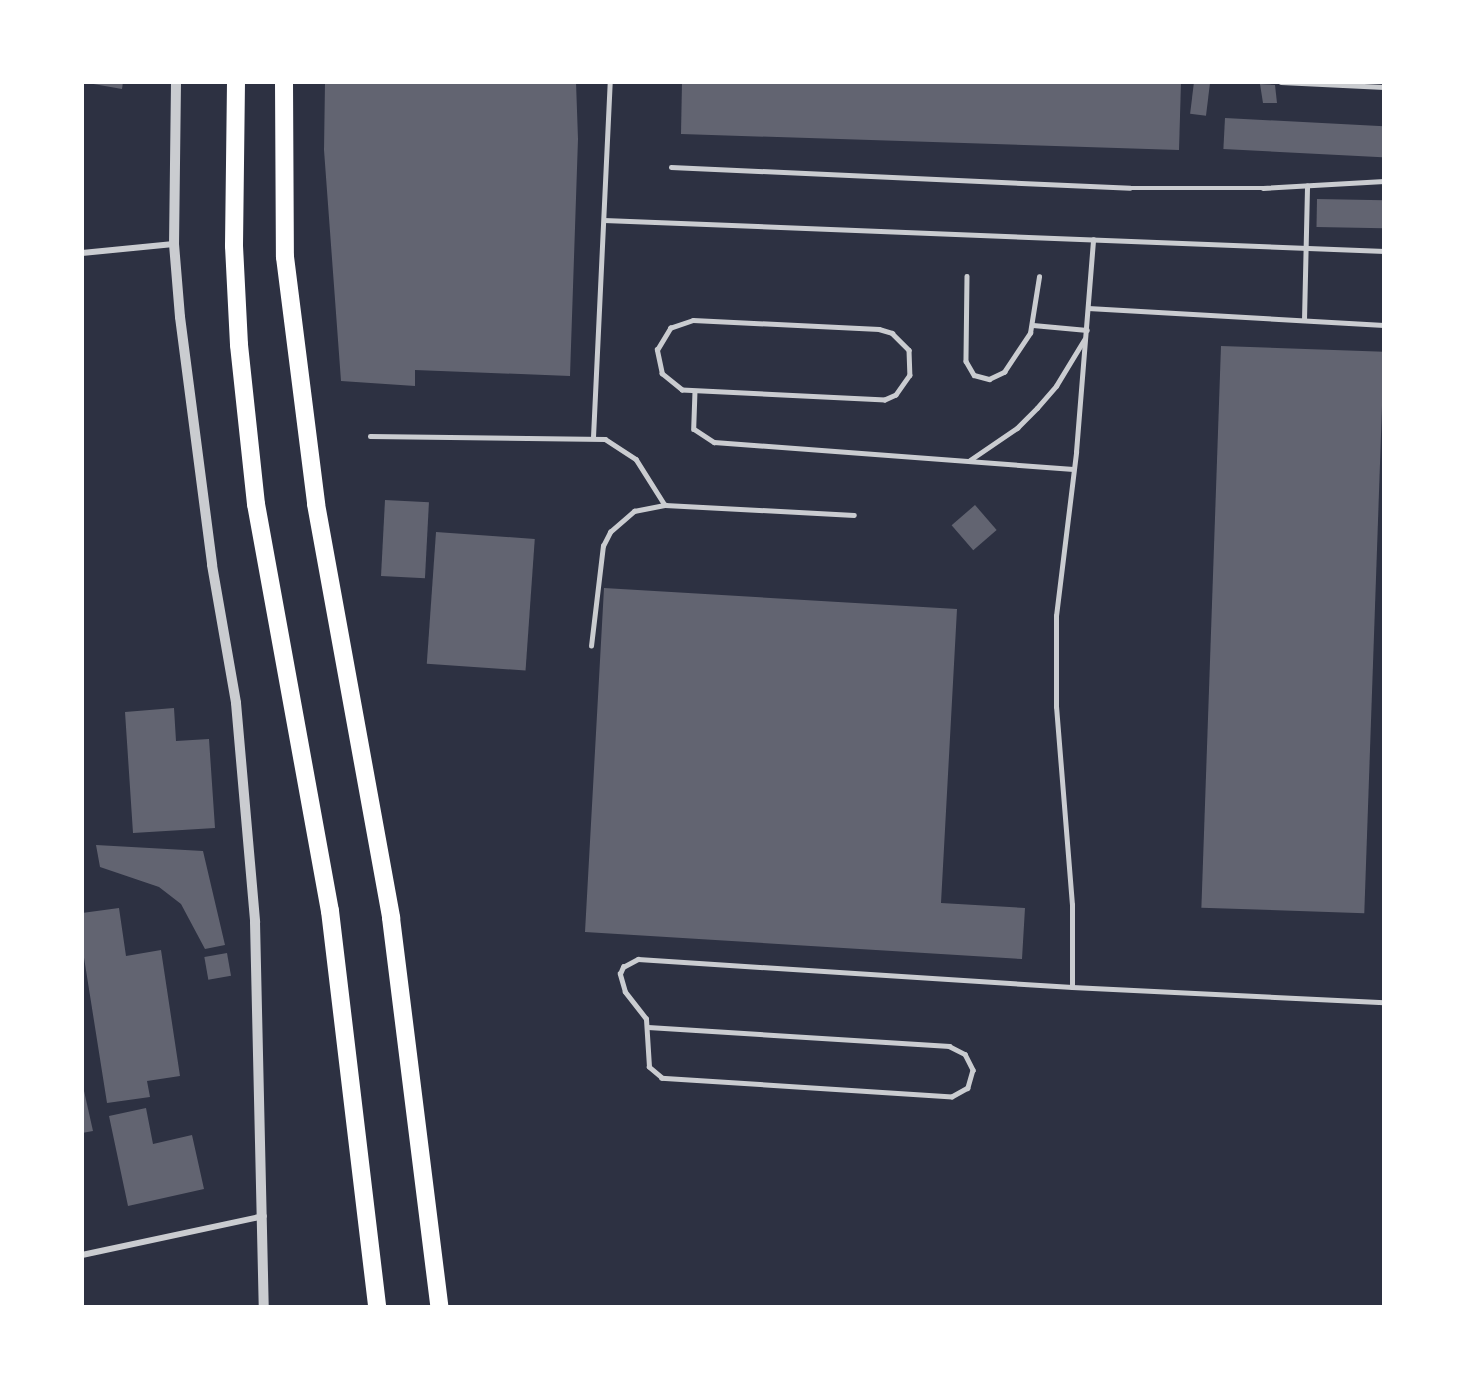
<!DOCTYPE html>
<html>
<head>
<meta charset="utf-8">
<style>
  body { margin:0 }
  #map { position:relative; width:1466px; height:1389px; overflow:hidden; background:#2d3142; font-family:Helvetica,sans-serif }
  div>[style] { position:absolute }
  .building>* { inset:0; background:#626471; transform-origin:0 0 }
  .service>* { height:4.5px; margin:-2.25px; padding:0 2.25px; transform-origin:2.25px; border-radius:2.25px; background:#caccd0 }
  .minor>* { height:6px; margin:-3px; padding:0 3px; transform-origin:3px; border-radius:3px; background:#caccd0 }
  .tertiary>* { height:10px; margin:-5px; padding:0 5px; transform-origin:5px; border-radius:5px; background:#caccd0 }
  .motorway>* { height:18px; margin:-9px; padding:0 9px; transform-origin:9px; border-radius:9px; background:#fff }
  span { translate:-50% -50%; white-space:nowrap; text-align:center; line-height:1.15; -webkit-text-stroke:4.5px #fff; paint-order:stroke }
  .frame { position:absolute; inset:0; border:84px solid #fff; pointer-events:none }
</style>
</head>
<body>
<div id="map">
  <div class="building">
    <i style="clip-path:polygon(82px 82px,123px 82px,122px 89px)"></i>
    <i style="clip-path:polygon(325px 82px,576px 82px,578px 139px,570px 376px,415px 370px,415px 386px,341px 381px,324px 150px)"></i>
    <i style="clip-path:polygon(682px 82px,1181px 82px,1179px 150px,681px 134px)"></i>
    <i style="left:1194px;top:82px;width:16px;height:32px;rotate:7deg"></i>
    <i style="clip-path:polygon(1260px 84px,1275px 85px,1277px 103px,1263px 103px)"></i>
    <i style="left:1225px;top:118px;width:159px;height:31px;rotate:3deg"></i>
    <i style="left:1317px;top:199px;width:67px;height:28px;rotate:1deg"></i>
    <i style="left:1221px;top:346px;width:163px;height:562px;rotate:2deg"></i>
    <i style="left:385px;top:500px;width:44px;height:76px;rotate:3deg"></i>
    <i style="left:975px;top:505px;width:33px;height:31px;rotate:49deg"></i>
    <i style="left:436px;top:532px;width:99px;height:132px;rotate:4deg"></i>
    <i style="clip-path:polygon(604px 588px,957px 609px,941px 903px,1025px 908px,1022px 959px,585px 932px)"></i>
    <i style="clip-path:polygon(174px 708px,176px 741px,209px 739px,215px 828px,133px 833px,125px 712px)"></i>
    <i style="clip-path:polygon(96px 845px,203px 851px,225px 945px,205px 949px,181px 904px,159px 887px,100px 867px)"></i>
    <i style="clip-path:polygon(119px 908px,126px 956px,161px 950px,180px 1076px,147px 1081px,150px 1097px,107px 1103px,82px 945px,82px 913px)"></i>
    <i style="left:227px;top:953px;width:23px;height:23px;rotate:80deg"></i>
    <i style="clip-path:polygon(82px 1082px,93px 1131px,82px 1133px)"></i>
    <i style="clip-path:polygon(146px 1108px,153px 1144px,192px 1135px,204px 1189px,128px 1206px,109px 1116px)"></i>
  </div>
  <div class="service">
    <i style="left:1281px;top:82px;width:103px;rotate:2.8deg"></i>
    <i style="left:671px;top:167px;width:459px;rotate:2.6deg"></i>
    <i style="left:1130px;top:188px;width:133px"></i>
    <i style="left:1263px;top:188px;width:121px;rotate:-3.3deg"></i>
    <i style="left:604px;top:220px;width:781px;rotate:2.28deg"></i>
    <i style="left:967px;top:276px;width:85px;rotate:90.7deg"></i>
    <i style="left:966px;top:361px;width:16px;rotate:60deg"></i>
    <i style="left:974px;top:375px;width:16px;rotate:15deg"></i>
    <i style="left:989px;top:379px;width:17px;rotate:-25deg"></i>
    <i style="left:1004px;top:372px;width:47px;rotate:-56.3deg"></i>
    <i style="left:1030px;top:333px;width:57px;rotate:-80.9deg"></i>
    <i style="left:1088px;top:308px;width:296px;rotate:3.3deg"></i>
    <i style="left:693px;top:320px;width:186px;rotate:2.8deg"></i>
    <i style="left:879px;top:329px;width:14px;rotate:17deg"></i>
    <i style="left:892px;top:333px;width:24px;rotate:45deg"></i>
    <i style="left:909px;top:350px;width:25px;rotate:88deg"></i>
    <i style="left:910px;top:375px;width:24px;rotate:125deg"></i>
    <i style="left:896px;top:395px;width:12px;rotate:156deg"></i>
    <i style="left:885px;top:400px;width:203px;rotate:-177.2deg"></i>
    <i style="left:682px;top:390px;width:26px;rotate:-141deg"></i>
    <i style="left:662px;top:374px;width:25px;rotate:-102deg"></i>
    <i style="left:657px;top:350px;width:26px;rotate:-59deg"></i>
    <i style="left:670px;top:328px;width:24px;rotate:-19deg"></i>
    <i style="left:1304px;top:320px;width:134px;rotate:-88.7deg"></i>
    <i style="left:1033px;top:325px;width:54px;rotate:5.3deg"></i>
    <i style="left:695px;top:391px;width:38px;rotate:92deg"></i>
    <i style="left:694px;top:429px;width:24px;rotate:33deg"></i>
    <i style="left:714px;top:442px;width:360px;rotate:4.3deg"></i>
    <i style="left:370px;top:436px;width:235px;rotate:0.7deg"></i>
    <i style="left:605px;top:439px;width:37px;rotate:33deg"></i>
    <i style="left:636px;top:459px;width:54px;rotate:57.8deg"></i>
    <i style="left:593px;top:437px;width:355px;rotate:-87.3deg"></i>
    <i style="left:970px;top:460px;width:57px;rotate:-34.2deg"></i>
    <i style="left:1017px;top:428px;width:28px;rotate:-45deg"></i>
    <i style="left:1037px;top:408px;width:29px;rotate:-49deg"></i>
    <i style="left:1056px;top:386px;width:54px;rotate:-58.7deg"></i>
    <i style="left:591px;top:646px;width:101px;rotate:-83.2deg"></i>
    <i style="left:603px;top:546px;width:16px;rotate:-63deg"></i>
    <i style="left:610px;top:532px;width:32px;rotate:-41deg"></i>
    <i style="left:634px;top:511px;width:32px;rotate:-11deg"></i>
    <i style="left:665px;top:505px;width:189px;rotate:3deg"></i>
    <i style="left:1072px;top:987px;width:82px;rotate:-90deg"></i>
    <i style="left:1072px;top:905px;width:199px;rotate:-94.6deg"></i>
    <i style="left:1056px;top:707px;width:91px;rotate:-90deg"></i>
    <i style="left:1056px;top:616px;width:165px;rotate:-83deg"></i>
    <i style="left:1076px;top:452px;width:213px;rotate:-85.4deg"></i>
    <i style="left:648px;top:1027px;width:302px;rotate:3.6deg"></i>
    <i style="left:949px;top:1046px;width:18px;rotate:27deg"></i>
    <i style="left:965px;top:1054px;width:18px;rotate:63deg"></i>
    <i style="left:973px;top:1070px;width:19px;rotate:106deg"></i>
    <i style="left:968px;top:1088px;width:18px;rotate:151deg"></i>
    <i style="left:952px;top:1097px;width:291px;rotate:-176.3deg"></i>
    <i style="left:662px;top:1078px;width:17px;rotate:-140deg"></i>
    <i style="left:649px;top:1067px;width:48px;rotate:-93.6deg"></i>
    <i style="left:646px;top:1019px;width:34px;rotate:-128deg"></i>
    <i style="left:625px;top:992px;width:19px;rotate:-106deg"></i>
    <i style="left:620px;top:974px;width:8px;rotate:-67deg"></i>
    <i style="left:623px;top:967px;width:17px;rotate:-28deg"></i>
    <i style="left:638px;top:959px;width:435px;rotate:3.7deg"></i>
    <i style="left:1072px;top:987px;width:312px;rotate:2.8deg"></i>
  </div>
  <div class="minor">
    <i style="left:82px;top:253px;width:92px;rotate:-5.6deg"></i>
    <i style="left:82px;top:1255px;width:186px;rotate:-12.1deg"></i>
  </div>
  <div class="tertiary">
    <i style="left:176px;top:82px;width:162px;rotate:90.7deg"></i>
    <i style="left:174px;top:244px;width:73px;rotate:85.3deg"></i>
    <i style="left:180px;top:317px;width:250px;rotate:82.6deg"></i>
    <i style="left:212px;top:565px;width:140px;rotate:80.1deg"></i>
    <i style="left:236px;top:703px;width:220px;rotate:85deg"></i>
    <i style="left:255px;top:922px;width:384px;rotate:88.7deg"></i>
  </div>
  <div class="motorway">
    <i style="left:236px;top:82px;width:164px;rotate:90.7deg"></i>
    <i style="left:234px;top:246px;width:99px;rotate:87.1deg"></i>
    <i style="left:239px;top:345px;width:160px;rotate:83.9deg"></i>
    <i style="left:256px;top:504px;width:414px;rotate:79.7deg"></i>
    <i style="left:330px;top:911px;width:398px;rotate:83.2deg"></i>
    <i style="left:284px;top:82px;width:175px;rotate:89.7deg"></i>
    <i style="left:285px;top:257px;width:249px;rotate:82.8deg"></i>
    <i style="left:316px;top:504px;width:421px;rotate:79.7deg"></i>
    <i style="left:391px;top:918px;width:391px;rotate:82.9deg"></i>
  </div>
  <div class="frame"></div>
</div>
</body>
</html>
